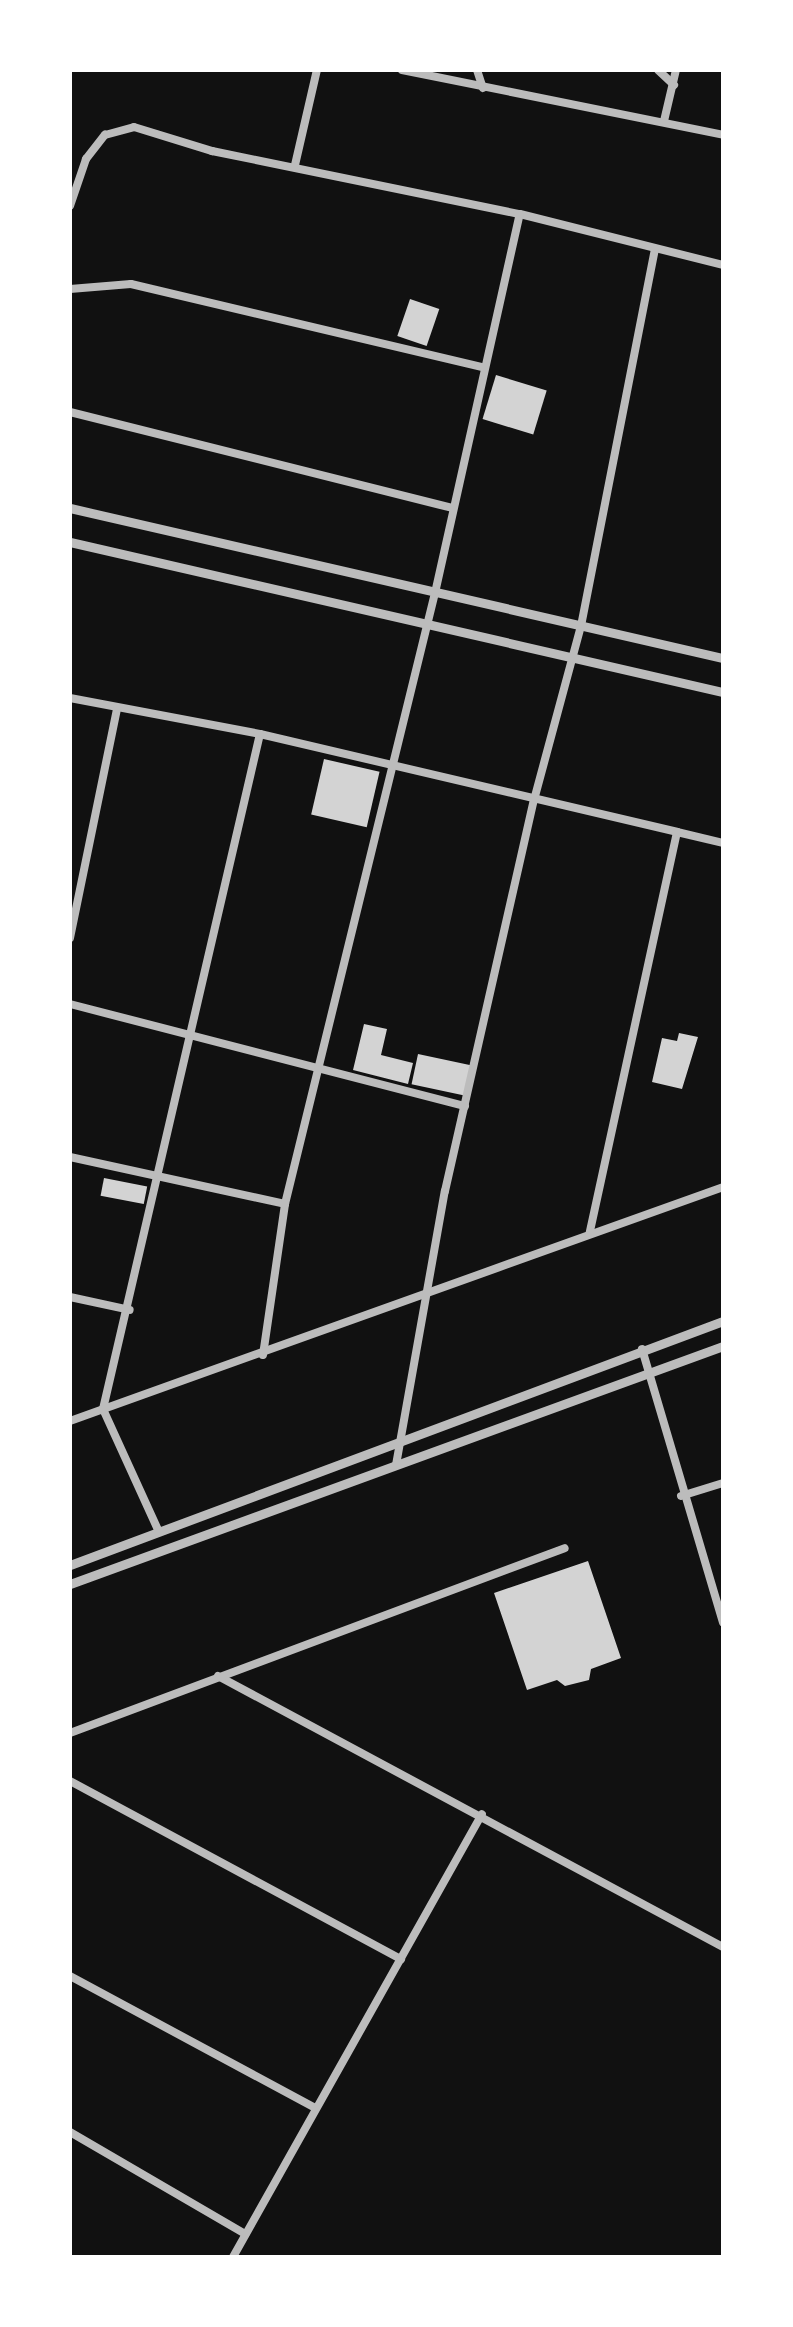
<!DOCTYPE html>
<html>
<head>
<meta charset="utf-8">
<style>
  body { margin:0 }
  #map { position:relative; width:793px; height:2327px; overflow:hidden; background:#111; font-family:Jost,sans-serif }
  div>[style] { position:absolute }
  .building>* { inset:0; background:#d3d3d3; transform-origin:0 0 }
  .minor>* { height:8px; margin:-4px; padding:0 4px; transform-origin:4px; border-radius:4px; background:#bcbcbc }
  .tertiary>* { height:9px; margin:-4.5px; padding:0 4.5px; transform-origin:4.5px; border-radius:4.5px; background:#bcbcbc }
  span { translate:-50% -50%; white-space:nowrap; text-align:center; line-height:1.15; -webkit-text-stroke:8px #fff; paint-order:stroke }
  .frame { position:absolute; inset:0; border:72px solid #fff; pointer-events:none }
</style>
</head>
<body>
<div id="map">
  <div class="building">
    <i style="left:410px;top:299px;width:31px;height:39px;rotate:19deg"></i>
    <i style="left:496px;top:375px;width:53px;height:46px;rotate:17deg"></i>
    <i style="left:324px;top:759px;width:57px;height:57px;rotate:13deg"></i>
    <i style="clip-path:polygon(364px 1024px,387px 1029px,381px 1055px,413px 1063px,408px 1084px,353px 1070px)"></i>
    <i style="clip-path:polygon(679px 1033px,698px 1037px,682px 1089px,652px 1082px,662px 1038px,677px 1041px)"></i>
    <i style="left:418px;top:1054px;width:54px;height:31px;rotate:12deg"></i>
    <i style="left:104px;top:1178px;width:44px;height:18px;rotate:11deg"></i>
    <i style="clip-path:polygon(588px 1561px,621px 1658px,591px 1669px,589px 1680px,565px 1686px,557px 1680px,527px 1690px,494px 1593px)"></i>
  </div>
  <div class="minor">
    <i style="left:402px;top:70px;width:328px;rotate:11.4deg"></i>
    <i style="left:477px;top:70px;width:19px;rotate:72deg"></i>
    <i style="left:658px;top:70px;width:22px;rotate:43deg"></i>
    <i style="left:664px;top:121px;width:52px;rotate:-76.8deg"></i>
    <i style="left:295px;top:165px;width:98px;rotate:-77deg"></i>
    <i style="left:70px;top:206px;width:50px;rotate:-71.2deg"></i>
    <i style="left:86px;top:159px;width:31px;rotate:-52deg"></i>
    <i style="left:105px;top:135px;width:30px;rotate:-15deg"></i>
    <i style="left:134px;top:127px;width:82px;rotate:17.1deg"></i>
    <i style="left:212px;top:151px;width:314px;rotate:11.6deg"></i>
    <i style="left:520px;top:214px;width:209px;rotate:14.1deg"></i>
    <i style="left:70px;top:289px;width:61px;rotate:-4.7deg"></i>
    <i style="left:131px;top:284px;width:361px;rotate:13.3deg"></i>
    <i style="left:70px;top:412px;width:394px;rotate:14.1deg"></i>
    <i style="left:70px;top:698px;width:193px;rotate:10.7deg"></i>
    <i style="left:260px;top:734px;width:428px;rotate:13.2deg"></i>
    <i style="left:677px;top:832px;width:409px;rotate:102.3deg"></i>
    <i style="left:677px;top:832px;width:47px;rotate:13.4deg"></i>
    <i style="left:70px;top:938px;width:234px;rotate:-78.4deg"></i>
    <i style="left:70px;top:1004px;width:408px;rotate:14.5deg"></i>
    <i style="left:70px;top:1157px;width:220px;rotate:12.3deg"></i>
    <i style="left:70px;top:1297px;width:61px;rotate:12.2deg"></i>
    <i style="left:642px;top:1349px;width:285px;rotate:73.5deg"></i>
    <i style="left:263px;top:1355px;width:153px;rotate:-81.7deg"></i>
    <i style="left:285px;top:1204px;width:629px;rotate:-76.21deg"></i>
    <i style="left:435px;top:593px;width:388px;rotate:-77.4deg"></i>
    <i style="left:70px;top:1421px;width:694px;rotate:-19.71deg"></i>
    <i style="left:396px;top:1465px;width:278px;rotate:-79.9deg"></i>
    <i style="left:445px;top:1191px;width:401px;rotate:-77.2deg"></i>
    <i style="left:534px;top:800px;width:180px;rotate:-74.9deg"></i>
    <i style="left:581px;top:626px;width:384px;rotate:-78.9deg"></i>
    <i style="left:681px;top:1496px;width:44px;rotate:-17.2deg"></i>
    <i style="left:159px;top:1532px;width:135px;rotate:-114.5deg"></i>
    <i style="left:103px;top:1409px;width:693px;rotate:-76.91deg"></i>
    <i style="left:218px;top:1676px;width:573px;rotate:28.22deg"></i>
    <i style="left:70px;top:1733px;width:528px;rotate:-20.49deg"></i>
    <i style="left:70px;top:1781px;width:376px;rotate:28.3deg"></i>
    <i style="left:70px;top:1976px;width:276px;rotate:28.3deg"></i>
    <i style="left:70px;top:2132px;width:203px;rotate:30.2deg"></i>
    <i style="left:233px;top:2257px;width:508px;rotate:-60.66deg"></i>
  </div>
  <div class="tertiary">
    <i style="left:70px;top:508px;width:670px;rotate:12.94deg"></i>
    <i style="left:70px;top:542px;width:670px;rotate:12.94deg"></i>
    <i style="left:70px;top:1565px;width:697px;rotate:-20.49deg"></i>
    <i style="left:70px;top:1584px;width:695px;rotate:-20.03deg"></i>
  </div>
  <div class="frame"></div>
</div>
</body>
</html>
